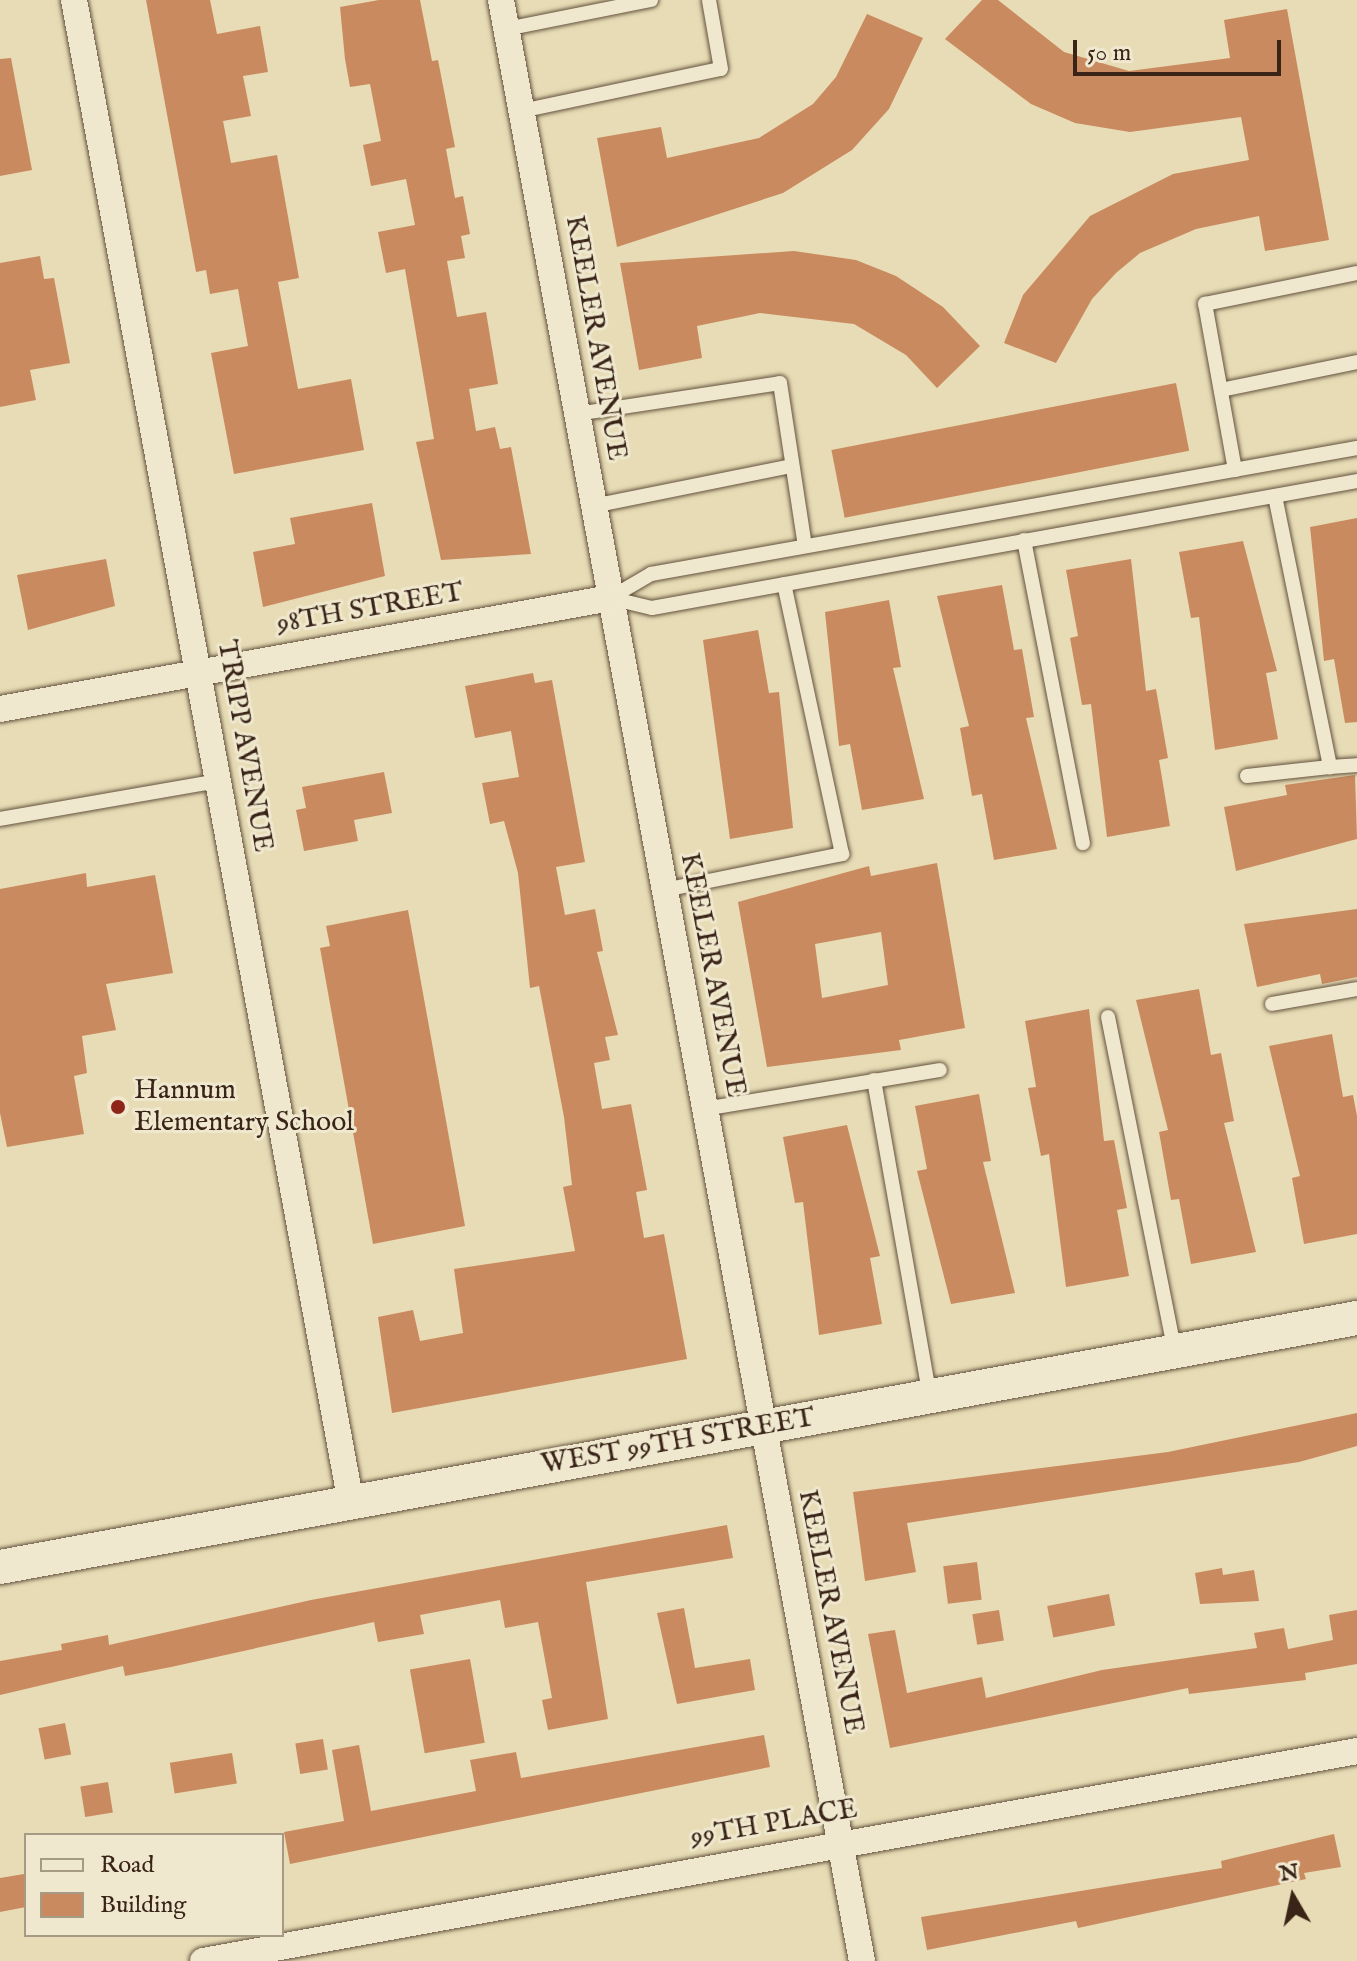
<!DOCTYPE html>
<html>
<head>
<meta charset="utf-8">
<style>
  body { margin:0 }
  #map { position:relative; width:1357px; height:1961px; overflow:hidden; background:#e7dcb5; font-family:"IM FELL English",serif }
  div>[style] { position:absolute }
  .building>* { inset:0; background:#ca8a5f; transform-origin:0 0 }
  .roads { filter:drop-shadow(0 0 2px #64523e) drop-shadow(0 0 2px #64523e) }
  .service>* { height:14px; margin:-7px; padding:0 7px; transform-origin:7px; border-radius:7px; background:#efe8cf }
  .minor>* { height:26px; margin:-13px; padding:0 13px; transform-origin:13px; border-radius:13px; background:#efe8cf }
  .tertiary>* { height:34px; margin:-17px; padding:0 17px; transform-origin:17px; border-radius:17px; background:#efe8cf }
  .dots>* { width:22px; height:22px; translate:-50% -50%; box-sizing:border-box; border:4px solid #efe8cf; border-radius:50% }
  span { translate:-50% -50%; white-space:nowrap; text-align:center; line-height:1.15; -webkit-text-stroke:6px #efe8cf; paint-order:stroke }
  .street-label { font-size:28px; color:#392417 }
  .poi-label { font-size:28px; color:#392417 }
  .left { translate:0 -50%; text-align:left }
  .legend { position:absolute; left:24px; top:1833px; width:260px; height:104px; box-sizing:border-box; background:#efe8cf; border:2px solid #a69a85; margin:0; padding:10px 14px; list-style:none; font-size:24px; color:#392417 }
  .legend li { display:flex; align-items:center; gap:16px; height:40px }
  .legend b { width:40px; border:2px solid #a69a85 }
  .north { position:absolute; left:1253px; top:1857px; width:80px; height:80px; -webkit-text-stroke:6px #efe8cf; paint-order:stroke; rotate:351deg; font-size:22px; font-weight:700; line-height:32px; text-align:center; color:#392417 }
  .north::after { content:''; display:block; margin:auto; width:28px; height:36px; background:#392417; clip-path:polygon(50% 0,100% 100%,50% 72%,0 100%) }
  .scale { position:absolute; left:1073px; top:40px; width:208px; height:36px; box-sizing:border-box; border:4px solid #392417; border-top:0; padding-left:10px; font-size:24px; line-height:28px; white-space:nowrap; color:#392417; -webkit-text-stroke:6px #efe8cf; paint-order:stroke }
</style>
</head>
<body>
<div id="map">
  <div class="building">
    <i style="clip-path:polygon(146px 0,210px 0,217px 34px,260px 26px,268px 72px,243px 76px,251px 116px,223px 121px,231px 163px,277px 155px,299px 278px,278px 282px,298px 389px,351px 379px,364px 450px,234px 474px,211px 353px,248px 346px,238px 289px,210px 294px,206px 270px,196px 272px)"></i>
    <i style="clip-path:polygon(379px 0,420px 0,432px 61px,438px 60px,455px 147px,446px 149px,455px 198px,463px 196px,470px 234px,461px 236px,465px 258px,447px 261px,457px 317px,486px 312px,498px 384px,469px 389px,476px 431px,495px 427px,500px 449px,511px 447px,531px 554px,441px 560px,416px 442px,434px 439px,405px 269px,386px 273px,378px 232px,415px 225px,406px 179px,371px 186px,363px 145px,381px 141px,370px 84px,350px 87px,345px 59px,340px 7px)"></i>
    <i style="clip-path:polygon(982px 0,998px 0,1064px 52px,1129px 71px,1230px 58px,1224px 20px,1287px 9px,1329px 240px,1265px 251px,1259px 216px,1196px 229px,1140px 253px,1116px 273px,1092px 299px,1056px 363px,1004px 343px,1023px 295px,1090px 216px,1173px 174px,1249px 160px,1241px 117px,1130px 132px,1075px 123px,1031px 104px,945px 39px)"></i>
    <i style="clip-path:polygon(867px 14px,923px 38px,889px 109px,852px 150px,783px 193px,617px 247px,597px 138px,661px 127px,667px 158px,759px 138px,813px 104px,836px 77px)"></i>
    <i style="clip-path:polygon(11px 58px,32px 170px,0 176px,0 59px)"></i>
    <i style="clip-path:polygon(794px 251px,856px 260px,896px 276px,943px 307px,980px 346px,937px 388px,906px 355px,854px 324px,760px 313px,697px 326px,702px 358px,639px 370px,620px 263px)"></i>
    <i style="clip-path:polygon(40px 256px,44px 279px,54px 278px,70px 363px,30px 370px,36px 400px,0 407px,0 263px)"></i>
    <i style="left:1176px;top:383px;width:69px;height:351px;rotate:79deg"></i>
    <i style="clip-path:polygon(372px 503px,385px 576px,263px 607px,253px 552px,295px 544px,290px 518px)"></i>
    <i style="clip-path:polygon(1357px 518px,1357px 722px,1345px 723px,1334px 659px,1324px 661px,1310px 527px)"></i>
    <i style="clip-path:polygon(1243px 541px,1277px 671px,1266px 673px,1278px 739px,1215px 750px,1199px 617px,1191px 618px,1179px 552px)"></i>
    <i style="clip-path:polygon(106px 559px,115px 606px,28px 630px,17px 575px)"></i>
    <i style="clip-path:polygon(1131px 559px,1146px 691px,1156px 689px,1168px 758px,1159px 760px,1170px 826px,1107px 837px,1091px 704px,1082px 705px,1070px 638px,1078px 636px,1066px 570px)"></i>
    <i style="clip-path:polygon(1002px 585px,1014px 650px,1022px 649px,1034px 717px,1026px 718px,1057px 849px,994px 860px,982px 794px,972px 796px,960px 728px,969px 726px,937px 596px)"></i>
    <i style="clip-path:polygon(889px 600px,901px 667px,893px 668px,924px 799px,862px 810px,850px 744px,839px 746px,825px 612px)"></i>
    <i style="clip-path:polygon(758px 630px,769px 693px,779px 692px,793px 828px,730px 839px,703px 640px)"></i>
    <i style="clip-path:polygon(533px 673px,535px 683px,552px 680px,585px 862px,556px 867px,565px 915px,595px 909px,603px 951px,597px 952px,618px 1035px,605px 1037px,610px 1060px,594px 1063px,602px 1109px,631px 1104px,647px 1190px,636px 1192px,644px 1238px,664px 1234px,687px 1359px,392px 1413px,378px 1317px,413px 1310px,420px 1341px,463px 1333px,454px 1269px,575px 1251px,563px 1187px,572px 1185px,564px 1117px,539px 986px,530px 988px,518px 873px,504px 821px,490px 824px,482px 783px,519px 777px,511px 731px,475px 738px,465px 686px)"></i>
    <i style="clip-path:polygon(384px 772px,392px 813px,354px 820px,358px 841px,304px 851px,296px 810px,306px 808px,302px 787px)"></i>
    <i style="clip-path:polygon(1355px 775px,1357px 839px,1236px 871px,1224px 807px,1287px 795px,1285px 785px)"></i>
    <i style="clip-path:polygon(evenodd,937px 863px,965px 1028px,899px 1040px,901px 1050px,767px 1067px,738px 902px,869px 866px,871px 876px,937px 863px,881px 932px,888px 985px,822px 998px,815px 944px,881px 932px)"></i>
    <i style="clip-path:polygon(86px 873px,87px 887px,155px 875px,173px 973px,106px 984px,116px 1030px,82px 1036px,87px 1073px,74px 1076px,84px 1134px,7px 1147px,0 1113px,0 889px)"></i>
    <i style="clip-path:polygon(1357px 909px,1357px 977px,1322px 984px,1320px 974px,1257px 987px,1244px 924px)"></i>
    <i style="clip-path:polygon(408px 910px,465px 1226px,373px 1244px,320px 948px,330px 946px,326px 926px)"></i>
    <i style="clip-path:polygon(1199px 989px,1211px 1055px,1221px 1053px,1234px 1121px,1224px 1123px,1256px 1252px,1191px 1264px,1179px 1199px,1171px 1200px,1159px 1132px,1168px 1130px,1136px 1000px)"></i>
    <i style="clip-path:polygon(1089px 1009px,1104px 1141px,1114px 1140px,1127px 1208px,1117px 1210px,1129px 1276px,1066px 1287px,1049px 1154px,1041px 1156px,1028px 1088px,1036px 1087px,1025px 1021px)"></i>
    <i style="clip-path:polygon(1332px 1034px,1343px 1097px,1353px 1095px,1357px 1116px,1357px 1234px,1304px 1244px,1292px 1178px,1300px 1176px,1269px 1046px)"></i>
    <i style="clip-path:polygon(979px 1094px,991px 1161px,983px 1162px,1015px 1293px,951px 1304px,917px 1171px,927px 1169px,915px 1106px)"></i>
    <i style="clip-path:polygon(847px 1125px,880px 1256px,870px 1258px,882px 1324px,819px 1335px,803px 1202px,795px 1203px,783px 1137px)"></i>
    <i style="clip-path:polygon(1357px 1413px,1357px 1446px,1299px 1462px,907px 1523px,916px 1572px,865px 1581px,853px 1492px,1168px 1452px)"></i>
    <i style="clip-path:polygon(727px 1525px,733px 1558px,586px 1582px,608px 1719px,548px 1730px,542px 1700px,552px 1698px,538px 1622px,505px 1628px,500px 1600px,420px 1615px,424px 1634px,378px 1642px,374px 1622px,171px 1667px,125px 1676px,123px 1666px,0 1695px,0 1661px,62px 1650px,61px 1644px,108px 1635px,109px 1645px,311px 1600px)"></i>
    <i style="left:977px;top:1562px;width:38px;height:34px;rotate:83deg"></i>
    <i style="clip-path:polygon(1222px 1568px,1223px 1575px,1254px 1570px,1259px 1601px,1200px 1604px,1195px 1573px)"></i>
    <i style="left:1109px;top:1594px;width:32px;height:63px;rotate:79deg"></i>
    <i style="clip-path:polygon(684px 1608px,695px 1668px,750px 1659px,755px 1690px,677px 1704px,657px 1613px)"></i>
    <i style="left:999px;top:1610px;width:31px;height:27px;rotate:81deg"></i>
    <i style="clip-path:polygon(1357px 1610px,1357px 1664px,1305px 1673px,1306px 1680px,1189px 1694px,1188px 1688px,890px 1748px,868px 1634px,895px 1630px,907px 1693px,982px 1677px,986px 1698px,1102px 1670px,1257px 1648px,1254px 1633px,1284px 1628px,1288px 1649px,1333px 1640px,1329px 1615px)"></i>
    <i style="left:470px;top:1659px;width:85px;height:61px;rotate:80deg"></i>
    <i style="left:65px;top:1723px;width:32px;height:27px;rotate:79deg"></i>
    <i style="clip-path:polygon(764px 1735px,770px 1767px,290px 1864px,284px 1832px,344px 1821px,332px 1750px,359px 1745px,371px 1811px,476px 1791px,470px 1760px,516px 1752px,521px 1778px)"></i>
    <i style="left:323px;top:1739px;width:31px;height:28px;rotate:81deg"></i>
    <i style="left:232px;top:1753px;width:31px;height:63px;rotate:81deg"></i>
    <i style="left:108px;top:1782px;width:31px;height:28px;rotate:81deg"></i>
    <i style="clip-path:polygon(1334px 1834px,1341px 1867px,1304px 1873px,1306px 1879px,1078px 1928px,1076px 1921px,927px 1950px,921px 1917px,1222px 1868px,1221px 1861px)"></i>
    <i style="clip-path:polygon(24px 1874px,26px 1907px,0 1912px,0 1878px)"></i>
  </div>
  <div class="roads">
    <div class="service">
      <i style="left:506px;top:29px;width:148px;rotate:-11.3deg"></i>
      <i style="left:521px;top:111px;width:204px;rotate:-11.9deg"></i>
      <i style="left:721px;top:69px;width:70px;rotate:-99.9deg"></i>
      <i style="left:1221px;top:390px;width:139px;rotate:-11.6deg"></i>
      <i style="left:576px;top:414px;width:206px;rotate:-8.6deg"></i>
      <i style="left:780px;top:383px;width:165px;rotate:81.3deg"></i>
      <i style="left:1235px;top:470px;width:169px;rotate:-100.2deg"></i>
      <i style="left:1205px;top:304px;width:155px;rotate:-11.5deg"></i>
      <i style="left:1275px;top:496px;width:277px;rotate:78.5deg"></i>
      <i style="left:1330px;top:767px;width:27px;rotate:-4deg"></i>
      <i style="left:593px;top:506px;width:203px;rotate:-11.4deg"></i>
      <i style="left:1024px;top:540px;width:309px;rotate:79deg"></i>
      <i style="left:610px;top:598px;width:48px;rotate:-30.3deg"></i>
      <i style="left:651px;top:574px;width:717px;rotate:-10.12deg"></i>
      <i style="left:610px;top:598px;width:43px;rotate:13.4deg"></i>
      <i style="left:652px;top:608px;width:716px;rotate:-10.21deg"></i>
      <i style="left:1247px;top:776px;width:83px;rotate:-6.2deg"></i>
      <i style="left:0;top:819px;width:221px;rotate:-9.9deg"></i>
      <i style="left:664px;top:890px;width:182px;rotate:-11.4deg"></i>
      <i style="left:842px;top:854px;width:276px;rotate:-102.1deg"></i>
      <i style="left:1272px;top:1004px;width:86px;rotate:-10deg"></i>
      <i style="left:1108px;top:1017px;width:341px;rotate:78.7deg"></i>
      <i style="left:874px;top:1080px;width:321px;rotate:80deg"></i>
      <i style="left:704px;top:1109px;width:239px;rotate:-9.4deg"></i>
    </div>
    <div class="minor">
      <i style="left:74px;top:0;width:1528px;rotate:79.56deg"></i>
      <i style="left:501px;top:0;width:1994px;rotate:79.57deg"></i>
      <i style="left:0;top:709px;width:620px;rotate:-10.31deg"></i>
      <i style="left:203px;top:1961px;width:1173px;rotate:-10.31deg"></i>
    </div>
    <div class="tertiary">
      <i style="left:0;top:1567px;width:1380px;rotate:-10.4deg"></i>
    </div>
  </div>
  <div class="dots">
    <i style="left:118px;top:1107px;background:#8f2418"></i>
  </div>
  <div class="street-label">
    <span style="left:595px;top:338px;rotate:80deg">KEELER AVENUE</span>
    <span style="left:370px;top:609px;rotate:-10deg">98TH STREET</span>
    <span style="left:244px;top:746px;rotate:80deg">TRIPP AVENUE</span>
    <span style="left:712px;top:975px;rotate:79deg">KEELER AVENUE</span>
    <span style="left:678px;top:1442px;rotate:-10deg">WEST 99TH STREET</span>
    <span style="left:830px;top:1612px;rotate:79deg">KEELER AVENUE</span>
    <span style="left:774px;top:1824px;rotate:-10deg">99TH PLACE</span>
  </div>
  <div class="poi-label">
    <span class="left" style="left:134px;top:1107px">Hannum<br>Elementary School</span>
  </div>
  <ul class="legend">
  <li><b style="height:10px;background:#efe8cf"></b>Road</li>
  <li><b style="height:22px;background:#ca8a5f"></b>Building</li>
  </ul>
  <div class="north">N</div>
  <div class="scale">50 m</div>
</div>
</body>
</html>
